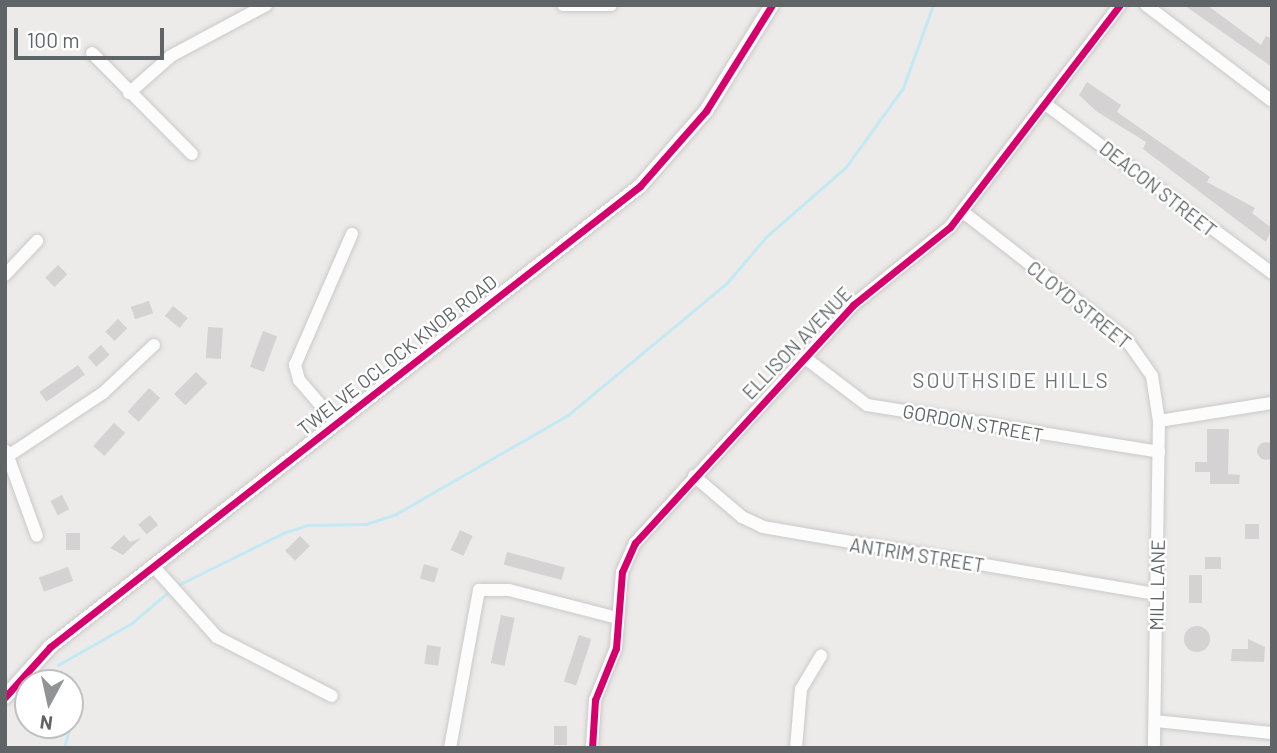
<!DOCTYPE html>
<html>
<head>
<meta charset="utf-8">
<style>
  body { margin:0 }
  #map { position:relative; width:1277px; height:753px; overflow:hidden; background:#edebe9; font-family:Barlow,sans-serif }
  div>[style] { position:absolute }
  .stream>* { height:2.5px; margin:-1.25px; padding:0 1.25px; transform-origin:1.25px; border-radius:1.25px; background:#c2e9f4 }
  .building>* { inset:0; background:#d4d2d2; transform-origin:0 0 }
  .round { border-radius:50% }
  .roads { filter:drop-shadow(0 0 2px #cac9c9) drop-shadow(0 0 2px #cac9c9) }
  .minor>* { height:12px; margin:-6px; padding:0 6px; transform-origin:6px; border-radius:6px; background:#fcfcfc }
  .tertiary>* { height:14px; margin:-7px; padding:0 7px; transform-origin:7px; border-radius:7px; background:#fcfcfc }
  .cycleway>* { height:7px; margin:-3.5px; padding:0 3.5px; transform-origin:3.5px; border-radius:3.5px; background:#d6006c }
  span { translate:-50% -50%; white-space:nowrap; text-align:center; line-height:1.15; -webkit-text-stroke:5px #fff; paint-order:stroke }
  .street-label { font-size:19px; color:#5f6466 }
  .neighbourhood-label { font-size:21px; color:#707678; letter-spacing:2px }
  .frame { position:absolute; inset:0; border:7px solid #5f6466; pointer-events:none }
  .north { position:absolute; left:14px; top:669px; width:70px; height:70px; box-sizing:border-box; background:#fff; border:2px solid #bfc1c2; border-radius:50%; rotate:188deg; font-size:19px; font-weight:700; line-height:28px; text-align:center; color:#5f6466 }
  .north::after { content:''; display:block; margin:auto; width:24px; height:32px; background:#919394; clip-path:polygon(50% 0,100% 100%,50% 72%,0 100%) }
  .scale { position:absolute; left:14px; top:28px; width:150px; height:32px; box-sizing:border-box; border:4px solid #5f6466; border-top:0; padding-left:9px; font-size:21px; line-height:24px; white-space:nowrap; color:#5f6466; -webkit-text-stroke:5px #fff; paint-order:stroke }
</style>
</head>
<body>
<div id="map">
  <div class="stream">
    <i style="left:180px;top:584px;width:115px;rotate:-26.3deg"></i>
    <i style="left:283px;top:533px;width:25px;rotate:-18deg"></i>
    <i style="left:307px;top:525px;width:59px;rotate:-1deg"></i>
    <i style="left:366px;top:524px;width:32px;rotate:-18deg"></i>
    <i style="left:396px;top:514px;width:198px;rotate:-29.9deg"></i>
    <i style="left:568px;top:415px;width:205px;rotate:-39.7deg"></i>
    <i style="left:726px;top:284px;width:62px;rotate:-49.6deg"></i>
    <i style="left:766px;top:237px;width:106px;rotate:-41.2deg"></i>
    <i style="left:846px;top:167px;width:97px;rotate:-54.2deg"></i>
    <i style="left:903px;top:88px;width:88px;rotate:-70.1deg"></i>
    <i style="left:58px;top:665px;width:85px;rotate:-29.6deg"></i>
    <i style="left:132px;top:623px;width:45px;rotate:-40.5deg"></i>
    <i style="left:66px;top:681px;width:2px;rotate:90deg"></i>
    <i style="left:64px;top:748px;width:24px;rotate:-75deg"></i>
  </div>
  <div class="building">
    <i style="clip-path:polygon(1184px 5px,1207px 5px,1261px 45px,1266px 36px,1272px 39px,1272px 67px)"></i>
    <i style="clip-path:polygon(1087px 82px,1121px 105px,1117px 112px,1210px 177px,1207px 182px,1255px 208px,1252px 213px,1272px 228px,1266px 242px,1143px 149px,1146px 142px,1096px 111px,1079px 95px)"></i>
    <i style="left:58px;top:265px;width:13px;height:18px;rotate:45deg"></i>
    <i style="left:149px;top:301px;width:13px;height:19px;rotate:72deg"></i>
    <i style="left:173px;top:306px;width:19px;height:13px;rotate:39deg"></i>
    <i style="left:118px;top:319px;width:13px;height:18px;rotate:45deg"></i>
    <i style="left:208px;top:327px;width:15px;height:31px;rotate:4deg"></i>
    <i style="left:263px;top:331px;width:15px;height:38px;rotate:20deg"></i>
    <i style="left:101px;top:345px;width:13px;height:18px;rotate:48deg"></i>
    <i style="left:78px;top:365px;width:12px;height:47px;rotate:55deg"></i>
    <i style="left:196px;top:372px;width:16px;height:31px;rotate:45deg"></i>
    <i style="left:149px;top:388px;width:15px;height:32px;rotate:42deg"></i>
    <i style="left:114px;top:423px;width:15px;height:31px;rotate:42deg"></i>
    <i style="clip-path:polygon(1207px 429px,1229px 429px,1228px 474px,1240px 475px,1239px 484px,1210px 484px,1210px 472px,1195px 472px,1195px 462px,1207px 462px)"></i>
    <i class="round" style="left:1257px;top:442px;width:18px;height:18px"></i>
    <i style="left:62px;top:495px;width:16px;height:13px;rotate:63deg"></i>
    <i style="left:150px;top:515px;width:13px;height:15px;rotate:51deg"></i>
    <i style="left:1245px;top:524px;width:14px;height:15px"></i>
    <i style="left:460px;top:530px;width:14px;height:22px;rotate:25deg"></i>
    <i style="left:80px;top:533px;width:17px;height:14px;rotate:90deg"></i>
    <i style="clip-path:polygon(124px 535px,130px 542px,141px 538px,123px 555px,110px 548px)"></i>
    <i style="left:300px;top:536px;width:14px;height:21px;rotate:45deg"></i>
    <i style="left:507px;top:552px;width:60px;height:13px;rotate:15deg"></i>
    <i style="left:1205px;top:557px;width:16px;height:12px"></i>
    <i style="left:424px;top:564px;width:15px;height:15px;rotate:16deg"></i>
    <i style="left:68px;top:567px;width:15px;height:31px;rotate:70deg"></i>
    <i style="left:1189px;top:575px;width:13px;height:28px"></i>
    <i style="left:501px;top:615px;width:14px;height:49px;rotate:12deg"></i>
    <i class="round" style="left:1184px;top:626px;width:26px;height:26px"></i>
    <i style="left:579px;top:635px;width:13px;height:49px;rotate:18deg"></i>
    <i style="clip-path:polygon(1248px 639px,1265px 647px,1264px 662px,1231px 661px,1232px 649px,1248px 649px)"></i>
    <i style="left:427px;top:645px;width:14px;height:19px;rotate:8deg"></i>
    <i style="left:554px;top:726px;width:13px;height:19px"></i>
  </div>
  <div class="roads">
    <div class="minor">
      <i style="left:563px;top:5px;width:48px"></i>
      <i style="left:1146px;top:5px;width:158px;rotate:37.3deg"></i>
      <i style="left:92px;top:53px;width:142px;rotate:45.3deg"></i>
      <i style="left:129px;top:93px;width:56px;rotate:-41.4deg"></i>
      <i style="left:171px;top:56px;width:108px;rotate:-28.2deg"></i>
      <i style="left:1044px;top:103px;width:284px;rotate:36.7deg"></i>
      <i style="left:963px;top:212px;width:207px;rotate:37.9deg"></i>
      <i style="left:1126px;top:339px;width:45px;rotate:54.9deg"></i>
      <i style="left:1152px;top:376px;width:46px;rotate:81.2deg"></i>
      <i style="left:1159px;top:421px;width:327px;rotate:90.9deg"></i>
      <i style="left:5px;top:275px;width:47px;rotate:-46.7deg"></i>
      <i style="left:804px;top:357px;width:79px;rotate:37.3deg"></i>
      <i style="left:867px;top:405px;width:296px;rotate:9.1deg"></i>
      <i style="left:1159px;top:421px;width:114px;rotate:-9.1deg"></i>
      <i style="left:336px;top:423px;width:57px;rotate:-130.7deg"></i>
      <i style="left:299px;top:380px;width:16px;rotate:-105deg"></i>
      <i style="left:295px;top:365px;width:143px;rotate:-66.5deg"></i>
      <i style="left:6px;top:451px;width:90px;rotate:70deg"></i>
      <i style="left:5px;top:458px;width:118px;rotate:-33.6deg"></i>
      <i style="left:103px;top:393px;width:70px;rotate:-43.3deg"></i>
      <i style="left:694px;top:476px;width:63px;rotate:40.5deg"></i>
      <i style="left:742px;top:517px;width:23px;rotate:25deg"></i>
      <i style="left:763px;top:527px;width:400px;rotate:9.7deg"></i>
      <i style="left:155px;top:568px;width:93px;rotate:48.1deg"></i>
      <i style="left:217px;top:637px;width:129px;rotate:27.2deg"></i>
      <i style="left:1155px;top:721px;width:118px;rotate:5.9deg"></i>
      <i style="left:450px;top:748px;width:161px;rotate:-79.6deg"></i>
      <i style="left:479px;top:590px;width:30px"></i>
      <i style="left:509px;top:590px;width:112px;rotate:14.5deg"></i>
      <i style="left:592px;top:748px;width:48px;rotate:-86.4deg"></i>
      <i style="left:595px;top:700px;width:56px;rotate:-68deg"></i>
      <i style="left:616px;top:648px;width:76px;rotate:-85.5deg"></i>
      <i style="left:622px;top:572px;width:32px;rotate:-66deg"></i>
      <i style="left:635px;top:543px;width:323px;rotate:-47.5deg"></i>
      <i style="left:853px;top:305px;width:124px;rotate:-38.8deg"></i>
      <i style="left:950px;top:227px;width:280px;rotate:-52.6deg"></i>
      <i style="left:796px;top:748px;width:59px;rotate:-85.2deg"></i>
      <i style="left:801px;top:689px;width:39px;rotate:-59deg"></i>
    </div>
    <div class="tertiary">
      <i style="left:5px;top:697px;width:67px;rotate:-48deg"></i>
      <i style="left:50px;top:647px;width:749px;rotate:-38deg"></i>
      <i style="left:640px;top:186px;width:100px;rotate:-48.7deg"></i>
      <i style="left:706px;top:111px;width:125px;rotate:-58.1deg"></i>
    </div>
  </div>
  <div class="cycleway">
    <i style="left:5px;top:697px;width:67px;rotate:-48deg"></i>
    <i style="left:50px;top:647px;width:749px;rotate:-38deg"></i>
    <i style="left:640px;top:186px;width:100px;rotate:-48.7deg"></i>
    <i style="left:706px;top:111px;width:125px;rotate:-58.1deg"></i>
    <i style="left:592px;top:748px;width:48px;rotate:-86.4deg"></i>
    <i style="left:595px;top:700px;width:56px;rotate:-68deg"></i>
    <i style="left:616px;top:648px;width:76px;rotate:-85.5deg"></i>
    <i style="left:622px;top:572px;width:32px;rotate:-66deg"></i>
    <i style="left:635px;top:543px;width:323px;rotate:-47.5deg"></i>
    <i style="left:853px;top:305px;width:124px;rotate:-38.8deg"></i>
    <i style="left:950px;top:227px;width:280px;rotate:-52.6deg"></i>
  </div>
  <div class="street-label">
    <span style="left:1158px;top:189px;rotate:38deg">DEACON STREET</span>
    <span style="left:1079px;top:305px;rotate:39deg">CLOYD STREET</span>
    <span style="left:797px;top:343px;rotate:-46deg">ELLISON AVENUE</span>
    <span style="left:397px;top:355px;rotate:-38deg">TWELVE OCLOCK KNOB ROAD</span>
    <span style="left:973px;top:423px;rotate:10deg">GORDON STREET</span>
    <span style="left:917px;top:555px;rotate:9deg">ANTRIM STREET</span>
    <span style="left:1157px;top:585px;rotate:-89deg">MILL LANE</span>
  </div>
  <div class="neighbourhood-label">
    <span style="left:1011px;top:380px">SOUTHSIDE HILLS</span>
  </div>
  <div class="frame"></div>
  <div class="north">N</div>
  <div class="scale">100 m</div>
</div>
</body>
</html>
